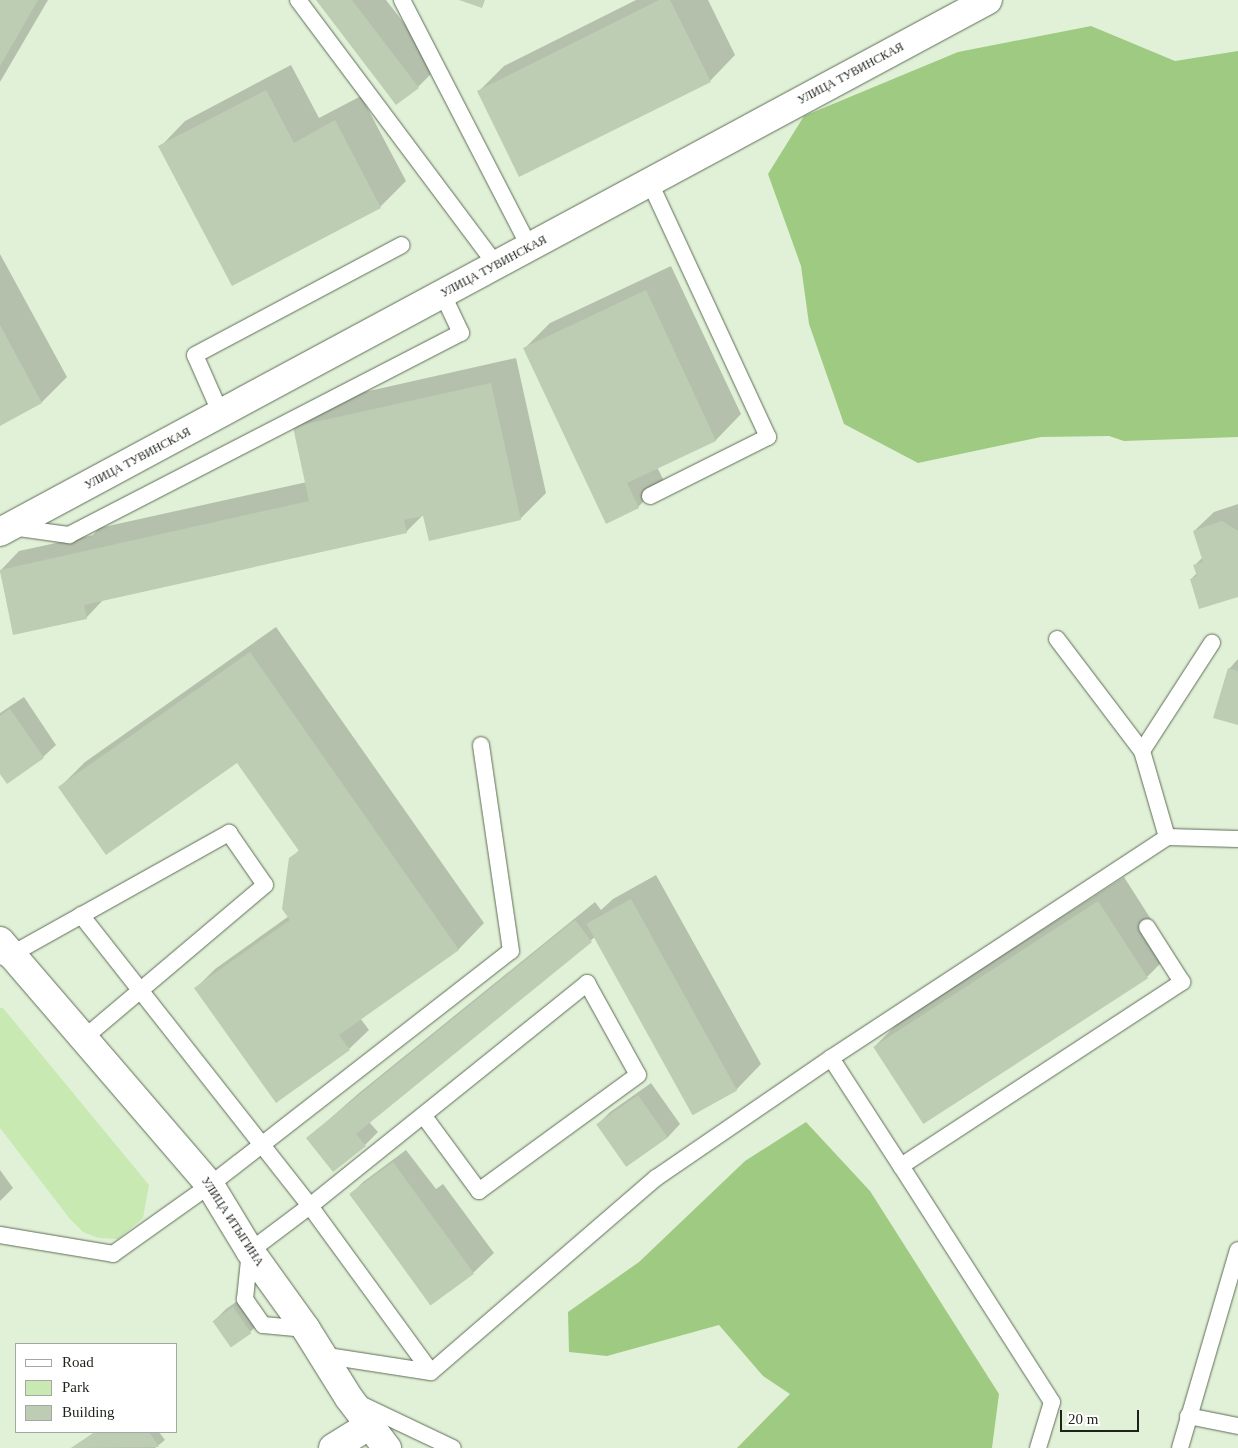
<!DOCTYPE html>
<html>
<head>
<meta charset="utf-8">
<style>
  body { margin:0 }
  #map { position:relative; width:1238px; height:1448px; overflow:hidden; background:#e1f1d7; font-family:"Times New Roman",serif }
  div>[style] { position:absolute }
  .green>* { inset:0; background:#c8e9b2 }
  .forest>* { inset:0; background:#9fca82 }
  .shadow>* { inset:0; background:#0003 }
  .building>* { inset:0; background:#bdcdb4; transform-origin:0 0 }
  .roads { filter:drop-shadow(0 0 1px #5f6d57) drop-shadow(0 0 1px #5f6d57) }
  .service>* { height:16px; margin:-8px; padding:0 8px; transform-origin:8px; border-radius:8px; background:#fff }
  .minor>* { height:28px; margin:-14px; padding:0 14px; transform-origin:14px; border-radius:14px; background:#fff }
  .primary>* { height:28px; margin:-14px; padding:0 14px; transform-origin:14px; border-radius:14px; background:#fff }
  span { translate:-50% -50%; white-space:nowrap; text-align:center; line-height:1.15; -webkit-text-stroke:5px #fff; paint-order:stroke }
  .street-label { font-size:12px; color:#1d231a }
  .legend { position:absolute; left:15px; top:1343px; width:162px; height:90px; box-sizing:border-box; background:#fff; border:1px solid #a5a7a3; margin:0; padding:6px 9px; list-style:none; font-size:15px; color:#1d231a }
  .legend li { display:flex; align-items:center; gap:10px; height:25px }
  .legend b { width:25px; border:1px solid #a5a7a3 }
  .scale { position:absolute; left:1060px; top:1410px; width:79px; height:22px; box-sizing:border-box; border:2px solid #1d231a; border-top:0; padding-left:6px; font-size:15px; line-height:18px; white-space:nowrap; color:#1d231a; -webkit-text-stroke:4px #fff; paint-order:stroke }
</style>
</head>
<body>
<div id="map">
  <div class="green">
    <i style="clip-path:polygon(0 1008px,3px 1008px,149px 1185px,143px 1218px,118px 1239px,98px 1238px,83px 1232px,70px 1219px,0 1128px)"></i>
  </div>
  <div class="forest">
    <i style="clip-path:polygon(1091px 26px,1175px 61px,1238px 51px,1238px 437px,1124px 441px,1109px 436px,1041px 437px,918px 463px,844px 424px,809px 324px,801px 266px,768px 174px,804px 116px,958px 52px)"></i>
    <i style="clip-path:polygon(806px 1122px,870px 1191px,999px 1394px,992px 1448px,737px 1448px,790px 1394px,763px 1376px,719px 1325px,607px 1356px,569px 1352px,568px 1312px,639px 1262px,745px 1161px)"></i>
  </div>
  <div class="shadow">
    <i style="clip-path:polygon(0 0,48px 0,0 82px)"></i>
    <i style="clip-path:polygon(318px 0,386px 0,438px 67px,418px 87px,397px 103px)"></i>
    <i style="clip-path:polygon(636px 0,708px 0,735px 55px,710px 81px,478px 92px,504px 66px)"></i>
    <i style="clip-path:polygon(291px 65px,319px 118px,361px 96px,406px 181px,380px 207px,232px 285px,160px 147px,185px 121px)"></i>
    <i style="clip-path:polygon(0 254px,67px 377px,42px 402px,0 425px)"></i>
    <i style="clip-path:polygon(671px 266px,741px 414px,716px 440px,657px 467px,664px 481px,638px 507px,607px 522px,525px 348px,550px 323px)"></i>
    <i style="clip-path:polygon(516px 358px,546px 493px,520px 519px,424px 514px,406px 532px,104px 599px,86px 618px,14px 634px,0 571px,19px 551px,93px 535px,99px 528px,307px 482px,295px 428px,320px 402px)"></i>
    <i style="clip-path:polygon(1238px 504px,1238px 595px,1191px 579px,1197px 573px,1195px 565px,1203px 557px,1194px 531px,1214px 512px)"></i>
    <i style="clip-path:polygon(276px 627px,484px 923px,459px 949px,360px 1018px,369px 1030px,349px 1049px,196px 988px,215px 969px,289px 916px,291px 859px,299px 850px,237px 761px,60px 787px,85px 762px)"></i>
    <i style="clip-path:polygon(1238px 659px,1238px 724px,1229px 669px)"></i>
    <i style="clip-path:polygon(24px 697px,56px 745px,43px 757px,0 772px,0 713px)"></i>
    <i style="clip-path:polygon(656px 875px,761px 1064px,736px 1090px,693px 1114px,595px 937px,369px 1122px,378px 1132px,365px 1145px,308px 1138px,359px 1093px,595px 902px,601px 910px,613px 899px)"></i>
    <i style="clip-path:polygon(1124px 877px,1172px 952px,1147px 977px,875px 1046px,900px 1021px)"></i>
    <i style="clip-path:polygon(651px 1083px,680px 1124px,668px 1137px,627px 1166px,598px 1124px,610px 1112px)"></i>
    <i style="clip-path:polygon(406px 1150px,436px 1189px,443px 1184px,494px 1253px,474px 1272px,431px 1304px,350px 1195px,363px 1182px)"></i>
    <i style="clip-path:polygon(0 1170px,13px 1188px,0 1201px)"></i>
    <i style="clip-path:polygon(246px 1295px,263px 1320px,250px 1332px,213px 1322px,226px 1309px)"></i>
    <i style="clip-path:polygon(95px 1432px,159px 1432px,165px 1440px,155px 1448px,71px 1448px)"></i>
  </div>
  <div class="building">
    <i style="clip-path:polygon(0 0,38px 0,0 66px)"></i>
    <i style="clip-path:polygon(316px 0,352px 0,419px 88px,396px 105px)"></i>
    <i style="clip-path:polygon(459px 0,485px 0,482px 8px)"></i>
    <i style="clip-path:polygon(659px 0,670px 0,711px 82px,519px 177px,477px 91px)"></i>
    <i style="clip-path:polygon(266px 90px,294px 143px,335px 120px,381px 208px,232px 286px,158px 146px)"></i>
    <i style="clip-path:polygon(646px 290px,716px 441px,627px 483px,639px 508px,606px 524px,523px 348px)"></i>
    <i style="clip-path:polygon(0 325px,42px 403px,0 426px)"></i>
    <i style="clip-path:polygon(491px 383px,521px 520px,429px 541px,423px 516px,404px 520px,407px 533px,84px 605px,87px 619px,13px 635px,0 570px,309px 501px,293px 427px)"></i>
    <i style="clip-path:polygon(1222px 521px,1238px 531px,1238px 597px,1199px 609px,1190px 579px,1197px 576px,1193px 565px,1203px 562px,1193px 531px)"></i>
    <i style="clip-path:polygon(250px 652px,459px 950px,339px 1035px,350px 1050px,276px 1103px,194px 988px,290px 920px,282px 909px,289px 858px,299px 851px,237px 763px,106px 855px,58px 787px)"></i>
    <i style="clip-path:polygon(1228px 668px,1238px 671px,1238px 725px,1213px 718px)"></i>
    <i style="clip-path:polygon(10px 709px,44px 758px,7px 784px,0 774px,0 716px)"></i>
    <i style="left:631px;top:899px;width:219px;height:51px;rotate:61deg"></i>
    <i style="left:1098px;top:901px;width:92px;height:268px;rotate:57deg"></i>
    <i style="clip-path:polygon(575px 920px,592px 942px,356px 1134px,366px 1146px,333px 1172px,306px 1138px)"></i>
    <i style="left:638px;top:1095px;width:52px;height:51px;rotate:55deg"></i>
    <i style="left:393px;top:1162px;width:138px;height:54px;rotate:54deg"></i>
    <i style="left:233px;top:1307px;width:32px;height:25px;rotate:55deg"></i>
    <i style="clip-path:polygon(95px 1432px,149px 1432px,159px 1447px,72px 1448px)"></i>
  </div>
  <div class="roads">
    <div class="service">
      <i style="left:298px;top:0;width:332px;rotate:53.2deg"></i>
      <i style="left:402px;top:0;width:279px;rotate:62.7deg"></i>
      <i style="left:221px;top:414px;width:64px;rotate:-113.8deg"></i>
      <i style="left:195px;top:355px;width:234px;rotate:-28deg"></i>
      <i style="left:650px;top:496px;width:132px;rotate:-26.6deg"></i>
      <i style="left:768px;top:437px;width:280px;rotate:-114.9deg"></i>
      <i style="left:11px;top:527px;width:59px;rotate:7.9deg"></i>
      <i style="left:69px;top:535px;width:441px;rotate:-27.3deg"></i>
      <i style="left:461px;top:333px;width:42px;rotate:-115.3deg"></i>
      <i style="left:1057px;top:639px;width:141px;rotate:52.8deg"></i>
      <i style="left:1142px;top:751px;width:90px;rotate:73.8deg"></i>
      <i style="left:1142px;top:751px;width:129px;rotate:-57.1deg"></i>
      <i style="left:81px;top:915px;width:370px;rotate:51.8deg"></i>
      <i style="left:310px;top:1206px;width:205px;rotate:53.9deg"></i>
      <i style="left:5px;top:958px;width:257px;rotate:-29.2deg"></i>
      <i style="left:229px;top:833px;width:63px;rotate:55.3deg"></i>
      <i style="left:265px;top:885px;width:236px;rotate:139.8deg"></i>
      <i style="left:831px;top:1058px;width:129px;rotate:57.1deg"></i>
      <i style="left:0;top:1235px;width:115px;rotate:9.5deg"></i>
      <i style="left:113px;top:1254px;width:119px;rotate:-35.4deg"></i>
      <i style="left:210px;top:1185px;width:381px;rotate:-37.9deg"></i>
      <i style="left:511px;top:951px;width:208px;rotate:-98.3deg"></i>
      <i style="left:306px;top:1329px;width:43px;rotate:-174.7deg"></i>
      <i style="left:263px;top:1325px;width:32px;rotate:-125deg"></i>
      <i style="left:245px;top:1299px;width:48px;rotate:-84.1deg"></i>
      <i style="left:250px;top:1251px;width:75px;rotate:-36.9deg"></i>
      <i style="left:310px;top:1206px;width:356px;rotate:-38.8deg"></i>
      <i style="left:587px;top:983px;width:105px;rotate:61deg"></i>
      <i style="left:638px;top:1075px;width:197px;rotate:143.9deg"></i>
      <i style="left:479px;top:1191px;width:94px;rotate:-126.4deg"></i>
      <i style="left:321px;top:1355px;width:111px;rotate:8.8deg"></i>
      <i style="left:431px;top:1372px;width:297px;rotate:-40.8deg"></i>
      <i style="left:656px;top:1178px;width:212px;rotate:-34.4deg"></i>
      <i style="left:831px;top:1058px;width:402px;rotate:-33.3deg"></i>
      <i style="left:1167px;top:837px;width:71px;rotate:1.6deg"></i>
      <i style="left:356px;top:1402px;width:107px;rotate:25.4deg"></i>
      <i style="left:1188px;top:1416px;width:51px;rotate:11.3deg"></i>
      <i style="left:1038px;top:1448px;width:48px;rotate:-73.1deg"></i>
      <i style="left:1052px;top:1402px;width:280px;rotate:-122.6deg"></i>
      <i style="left:901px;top:1166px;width:336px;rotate:-33.2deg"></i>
      <i style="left:1182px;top:982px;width:65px;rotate:-122.5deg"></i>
      <i style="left:1180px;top:1448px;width:206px;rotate:-73.7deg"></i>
    </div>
    <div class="minor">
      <i style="left:0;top:532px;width:1122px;rotate:-28.3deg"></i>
      <i style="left:333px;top:1448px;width:44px;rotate:-31.9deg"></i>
    </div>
    <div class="primary">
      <i style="left:0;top:941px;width:322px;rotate:49.3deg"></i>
      <i style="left:210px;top:1185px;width:77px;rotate:58.8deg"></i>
      <i style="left:250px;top:1251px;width:96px;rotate:54.3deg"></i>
      <i style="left:306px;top:1329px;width:81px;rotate:58.1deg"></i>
      <i style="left:349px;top:1398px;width:63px;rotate:52.8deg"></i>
    </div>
  </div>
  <div class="street-label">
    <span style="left:851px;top:74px;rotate:-28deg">УЛИЦА ТУВИНСКАЯ</span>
    <span style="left:494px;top:267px;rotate:-28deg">УЛИЦА ТУВИНСКАЯ</span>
    <span style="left:138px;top:459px;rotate:-28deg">УЛИЦА ТУВИНСКАЯ</span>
    <span style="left:232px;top:1222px;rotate:57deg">УЛИЦА ИТЫГИНА</span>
  </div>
  <ul class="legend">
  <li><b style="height:6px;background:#fff"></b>Road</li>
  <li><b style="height:14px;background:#c8e9b2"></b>Park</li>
  <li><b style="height:14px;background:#bdcdb4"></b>Building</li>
  </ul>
  <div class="scale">20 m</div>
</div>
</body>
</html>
